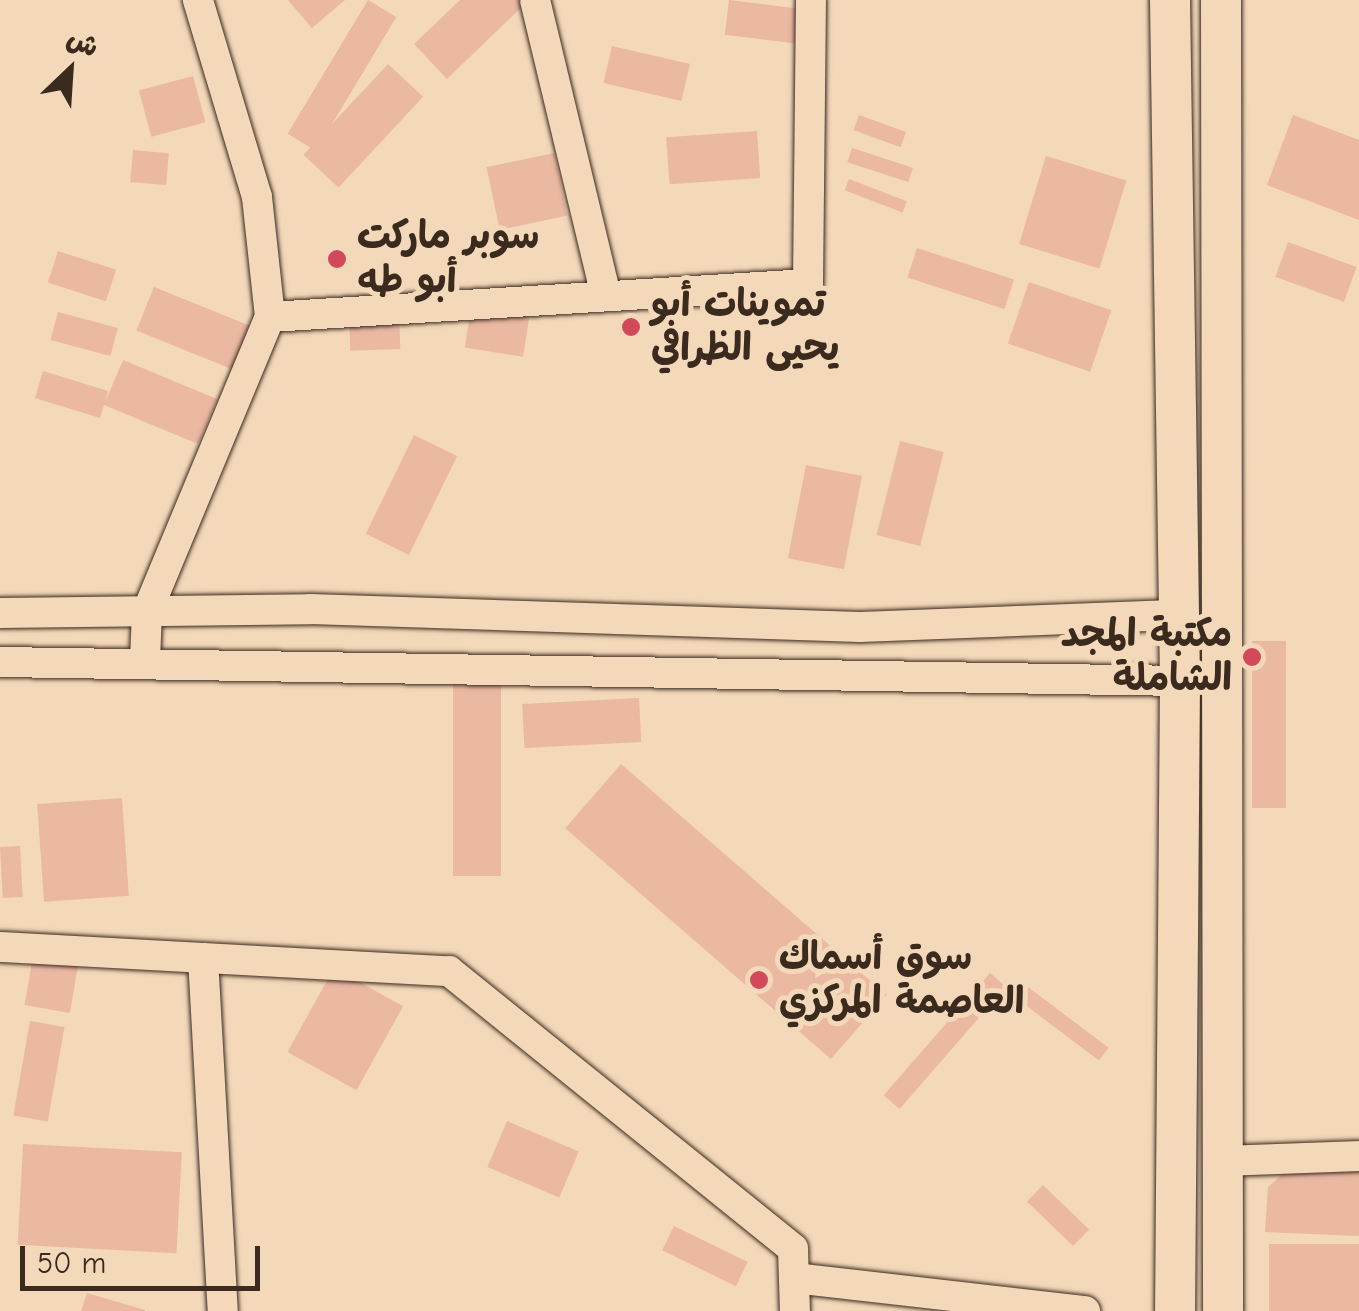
<!DOCTYPE html>
<html>
<head>
<meta charset="utf-8">
<style>
  body { margin:0 }
  #map { position:relative; width:1359px; height:1311px; overflow:hidden; background:#f3d8b9; font-family:"Comic Neue","Playpen Sans Arabic",sans-serif }
  div>[style] { position:absolute }
  .building>* { inset:0; background:#ebb8a2; transform-origin:0 0 }
  .roads { filter:drop-shadow(0 0 2px #3b2a1e) drop-shadow(0 0 2px #3b2a1e) }
  .street>* { height:30px; margin:-15px; padding:0 15px; transform-origin:15px; border-radius:15px; background:#f3d8b9 }
  .secondary>* { height:40px; margin:-20px; padding:0 20px; transform-origin:20px; border-radius:20px; background:#f3d8b9 }
  .dots>* { width:28px; height:28px; translate:-50% -50%; box-sizing:border-box; border:5px solid #f3d8b9; border-radius:50% }
  span { translate:-50% -50%; white-space:nowrap; text-align:center; line-height:1.15; -webkit-text-stroke:10px #f3d8b9; paint-order:stroke }
  .poi-label { font-size:38px; color:#3b2a1e; font-weight:700 }
  .left { translate:0 -50%; text-align:left }
  .right { translate:-100% -50%; text-align:right }
  .north { position:absolute; left:20px; top:20px; width:100px; height:100px; -webkit-text-stroke:8px #f3d8b9; paint-order:stroke; rotate:25deg; font-size:28px; font-weight:700; line-height:40px; text-align:center; color:#3b2a1e }
  .north::after { content:''; display:block; margin:auto; width:35px; height:45px; background:#3b2a1e; clip-path:polygon(50% 0,100% 100%,50% 72%,0 100%) }
  .scale { position:absolute; left:20px; top:1246px; width:240px; height:45px; box-sizing:border-box; border:5px solid #3b2a1e; border-top:0; padding-left:12px; font-size:30px; line-height:35px; white-space:nowrap; color:#3b2a1e; -webkit-text-stroke:8px #f3d8b9; paint-order:stroke }
</style>
</head>
<body>
<div id="map">
  <div class="building">
    <i style="clip-path:polygon(288px 0,345px 0,312px 28px)"></i>
    <i style="left:368px;top:0;width:33px;height:156px;rotate:31deg"></i>
    <i style="clip-path:polygon(460px 0,529px 0,447px 79px,414px 44px)"></i>
    <i style="left:729px;top:0;width:73px;height:35px;rotate:7deg"></i>
    <i style="left:612px;top:46px;width:80px;height:38px;rotate:13deg"></i>
    <i style="left:388px;top:64px;width:48px;height:124px;rotate:43deg"></i>
    <i style="left:193px;top:76px;width:48px;height:56px;rotate:75deg"></i>
    <i style="left:859px;top:115px;width:50px;height:16px;rotate:20deg"></i>
    <i style="clip-path:polygon(1293px 115px,1359px 140px,1359px 220px,1267px 185px)"></i>
    <i style="left:757px;top:131px;width:47px;height:91px;rotate:86deg"></i>
    <i style="left:852px;top:148px;width:64px;height:15px;rotate:18deg"></i>
    <i style="left:133px;top:150px;width:36px;height:32px;rotate:5deg"></i>
    <i style="left:554px;top:153px;width:64px;height:69px;rotate:78deg"></i>
    <i style="left:1046px;top:156px;width:84px;height:92px;rotate:17deg"></i>
    <i style="left:849px;top:179px;width:62px;height:12px;rotate:21deg"></i>
    <i style="left:1288px;top:242px;width:73px;height:37px;rotate:20deg"></i>
    <i style="left:917px;top:248px;width:102px;height:31px;rotate:18deg"></i>
    <i style="left:58px;top:251px;width:61px;height:33px;rotate:18deg"></i>
    <i style="left:1029px;top:282px;width:87px;height:65px;rotate:19deg"></i>
    <i style="left:154px;top:287px;width:106px;height:47px;rotate:22deg"></i>
    <i style="left:471px;top:308px;width:59px;height:40px;rotate:9deg"></i>
    <i style="left:58px;top:312px;width:62px;height:29px;rotate:15deg"></i>
    <i style="left:399px;top:312px;width:37px;height:50px;rotate:88deg"></i>
    <i style="clip-path:polygon(123px 360px,217px 399px,198px 444px,104px 405px,100px 418px,35px 398px,43px 371px,108px 391px,106px 400px)"></i>
    <i style="left:414px;top:435px;width:48px;height:110px;rotate:26deg"></i>
    <i style="left:900px;top:441px;width:45px;height:97px;rotate:14deg"></i>
    <i style="left:806px;top:465px;width:57px;height:95px;rotate:11deg"></i>
    <i style="left:1252px;top:641px;width:34px;height:167px"></i>
    <i style="left:453px;top:683px;width:48px;height:193px"></i>
    <i style="left:639px;top:698px;width:44px;height:117px;rotate:87deg"></i>
    <i style="left:621px;top:764px;width:352px;height:85px;rotate:41deg"></i>
    <i style="left:122px;top:798px;width:98px;height:85px;rotate:86deg"></i>
    <i style="left:20px;top:846px;width:51px;height:20px;rotate:87deg"></i>
    <i style="left:36px;top:940px;width:46px;height:66px;rotate:10deg"></i>
    <i style="left:334px;top:968px;width:79px;height:96px;rotate:29deg"></i>
    <i style="left:990px;top:973px;width:21px;height:162px;rotate:41deg"></i>
    <i style="left:1020px;top:981px;width:111px;height:16px;rotate:37deg"></i>
    <i style="left:30px;top:1021px;width:35px;height:96px;rotate:10deg"></i>
    <i style="left:507px;top:1121px;width:78px;height:50px;rotate:23deg"></i>
    <i style="left:23px;top:1144px;width:159px;height:101px;rotate:3deg"></i>
    <i style="clip-path:polygon(1359px 1160px,1359px 1236px,1265px 1232px,1268px 1187px,1295px 1163px)"></i>
    <i style="left:1043px;top:1185px;width:64px;height:23px;rotate:44deg"></i>
    <i style="left:674px;top:1226px;width:82px;height:27px;rotate:26deg"></i>
    <i style="left:1359px;top:1244px;width:67px;height:90px;rotate:90deg"></i>
    <i style="clip-path:polygon(87px 1293px,145px 1310px,145px 1311px,81px 1311px)"></i>
  </div>
  <div class="roads">
    <div class="street">
      <i style="left:535px;top:0;width:304px;rotate:76.5deg"></i>
      <i style="left:270px;top:317px;width:539px;rotate:-3.51deg"></i>
      <i style="left:808px;top:284px;width:284px;rotate:-89.4deg"></i>
      <i style="left:0;top:613px;width:310px;rotate:-0.7deg"></i>
      <i style="left:310px;top:609px;width:550px;rotate:1.87deg"></i>
      <i style="left:860px;top:627px;width:319px;rotate:-2.2deg"></i>
      <i style="left:145px;top:660px;width:48px;rotate:-87.6deg"></i>
      <i style="left:147px;top:612px;width:320px;rotate:-67.4deg"></i>
      <i style="left:270px;top:317px;width:121px;rotate:-96.2deg"></i>
      <i style="left:257px;top:197px;width:206px;rotate:-106.7deg"></i>
      <i style="left:0;top:662px;width:1180px;rotate:0.92deg"></i>
      <i style="left:0;top:947px;width:450px;rotate:3.1deg"></i>
      <i style="left:449px;top:971px;width:442px;rotate:38.9deg"></i>
      <i style="left:793px;top:1249px;width:62px;rotate:88.2deg"></i>
      <i style="left:203px;top:958px;width:354px;rotate:86.8deg"></i>
      <i style="left:1224px;top:1161px;width:135px;rotate:-2.1deg"></i>
      <i style="left:794px;top:1278px;width:293px;rotate:6.5deg"></i>
    </div>
    <div class="secondary">
      <i style="left:1170px;top:0;width:681px;rotate:89.16deg"></i>
      <i style="left:1180px;top:681px;width:630px;rotate:90.45deg"></i>
      <i style="left:1221px;top:0;width:1311px;rotate:89.91deg"></i>
    </div>
  </div>
  <div class="dots">
    <i style="left:337px;top:259px;background:#d1495b"></i>
    <i style="left:631px;top:327px;background:#d1495b"></i>
    <i style="left:1252px;top:657px;background:#d1495b"></i>
    <i style="left:759px;top:980px;background:#d1495b"></i>
  </div>
  <div class="poi-label">
    <span class="left" style="left:357px;top:259px">سوبر ماركت<br>أبو طه</span>
    <span class="left" style="left:651px;top:327px">تموينات أبو<br>يحيى الظرافي</span>
    <span class="right" style="left:1232px;top:657px">مكتبة المجد<br>الشاملة</span>
    <span class="left" style="left:779px;top:980px">سوق أسماك<br>العاصمة المركزي</span>
  </div>
  <div class="north">ش</div>
  <div class="scale">50 m</div>
</div>
</body>
</html>
